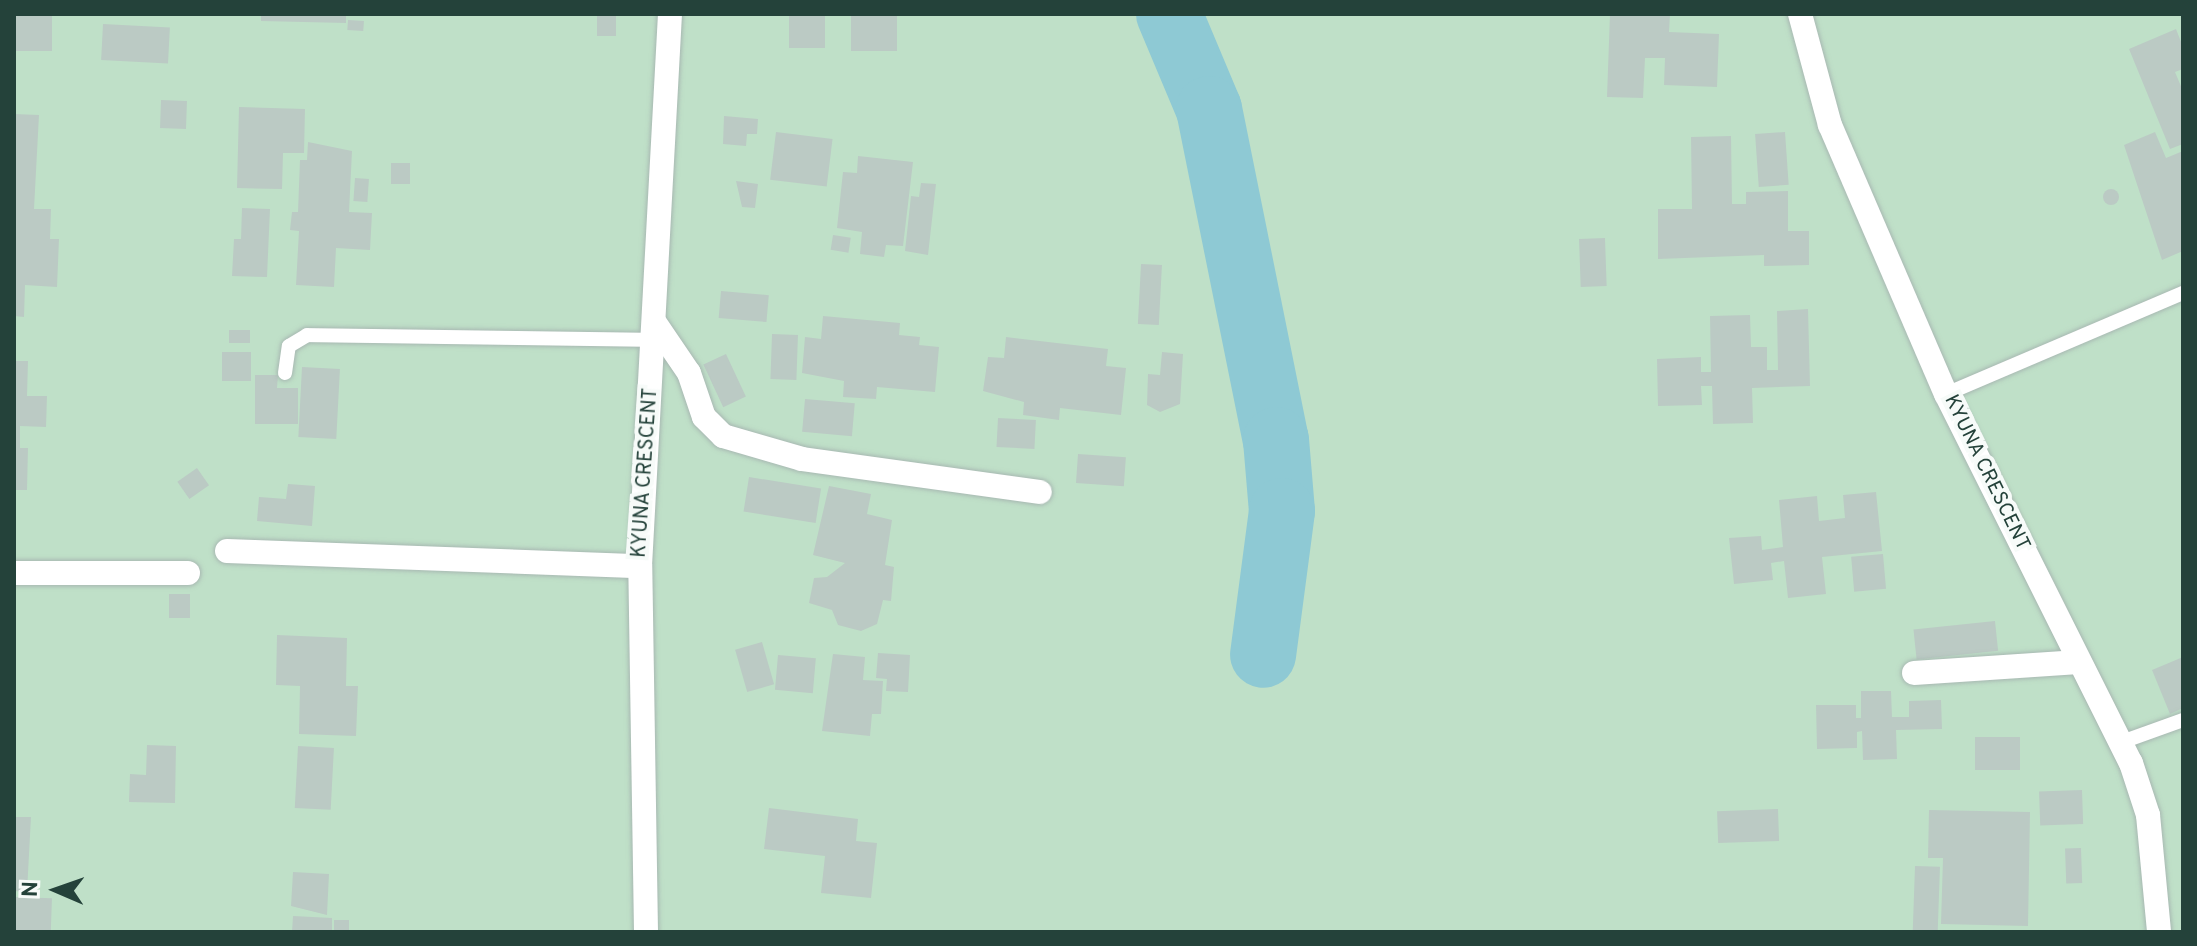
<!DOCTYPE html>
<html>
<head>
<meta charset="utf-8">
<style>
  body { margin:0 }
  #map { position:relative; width:2197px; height:946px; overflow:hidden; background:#e6efeb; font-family:Overpass,sans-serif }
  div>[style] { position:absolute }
  .green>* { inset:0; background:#bfe0c8; transform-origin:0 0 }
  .river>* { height:66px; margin:-33px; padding:0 33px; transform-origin:33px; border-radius:33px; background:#8ec9d4 }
  .building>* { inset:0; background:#bbcac4; transform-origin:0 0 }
  .round { border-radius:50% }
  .roads { filter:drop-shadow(0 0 2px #a8b8b2) drop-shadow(0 0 2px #a8b8b2) }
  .service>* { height:14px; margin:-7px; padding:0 7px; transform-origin:7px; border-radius:7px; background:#fff }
  .minor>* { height:24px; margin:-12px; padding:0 12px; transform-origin:12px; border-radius:12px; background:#fff }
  span { translate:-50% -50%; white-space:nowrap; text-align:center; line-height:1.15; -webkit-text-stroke:8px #f7fbf9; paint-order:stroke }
  .street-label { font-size:20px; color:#24423a }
  .frame { position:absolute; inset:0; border:16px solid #24423a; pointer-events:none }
  .north { position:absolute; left:16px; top:850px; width:80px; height:80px; -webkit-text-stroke:6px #f7fbf9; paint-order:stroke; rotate:272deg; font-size:22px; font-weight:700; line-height:32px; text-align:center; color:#24423a }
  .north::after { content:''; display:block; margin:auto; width:28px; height:36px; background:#24423a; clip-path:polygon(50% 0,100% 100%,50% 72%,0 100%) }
</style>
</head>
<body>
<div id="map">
  <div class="green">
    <i style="left:14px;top:14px;width:2169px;height:918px"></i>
  </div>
  <div class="river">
    <i style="left:1169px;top:14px;width:103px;rotate:67.2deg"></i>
    <i style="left:1209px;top:109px;width:338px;rotate:78.6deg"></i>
    <i style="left:1276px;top:440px;width:71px;rotate:85.2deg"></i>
    <i style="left:1282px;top:511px;width:145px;rotate:97.5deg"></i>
  </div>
  <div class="building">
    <i style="left:16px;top:14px;width:36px;height:37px"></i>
    <i style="clip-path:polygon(261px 14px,346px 14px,346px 23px,261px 21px)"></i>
    <i style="left:597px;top:14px;width:19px;height:22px"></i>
    <i style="left:789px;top:14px;width:36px;height:34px"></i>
    <i style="left:851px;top:14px;width:46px;height:37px"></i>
    <i style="clip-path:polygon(1610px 14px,1670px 14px,1669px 32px,1719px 34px,1717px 87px,1664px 85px,1665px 58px,1645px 58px,1643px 98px,1607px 97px)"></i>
    <i style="left:348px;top:20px;width:16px;height:10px;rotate:4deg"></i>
    <i style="left:103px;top:24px;width:67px;height:36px;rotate:3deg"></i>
    <i style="clip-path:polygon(2176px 29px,2183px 47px,2183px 69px,2175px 72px,2183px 91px,2183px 144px,2170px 149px,2129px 49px)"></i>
    <i style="left:161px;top:100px;width:26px;height:28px;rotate:2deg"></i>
    <i style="clip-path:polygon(239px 107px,305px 109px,304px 153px,283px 153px,282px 189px,237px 188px)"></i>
    <i style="clip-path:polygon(14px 114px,39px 115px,34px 209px,51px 209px,50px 239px,59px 239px,57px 287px,25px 285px,24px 317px,14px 316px)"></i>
    <i style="clip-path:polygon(724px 116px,758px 119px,757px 134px,747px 134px,746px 146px,723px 144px)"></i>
    <i style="left:776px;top:132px;width:57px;height:48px;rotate:7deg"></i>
    <i style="left:1785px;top:132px;width:53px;height:30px;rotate:86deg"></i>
    <i style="clip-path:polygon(2155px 132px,2166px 158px,2183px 151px,2183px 251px,2162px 260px,2124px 145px)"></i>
    <i style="clip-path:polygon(1731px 136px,1732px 204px,1746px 204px,1746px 192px,1788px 191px,1788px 231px,1809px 231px,1809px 265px,1764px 266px,1764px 255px,1658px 259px,1658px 209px,1692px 209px,1691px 137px)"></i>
    <i style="clip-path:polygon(308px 142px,352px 151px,349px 212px,372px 213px,370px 250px,336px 248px,334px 287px,296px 285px,299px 231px,290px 230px,292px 212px,298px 212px,300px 160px,307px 160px)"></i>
    <i style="clip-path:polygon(858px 156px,913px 162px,903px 246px,886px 245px,884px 257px,860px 254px,862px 232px,837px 228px,843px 172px,857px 173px)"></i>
    <i style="left:391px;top:163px;width:19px;height:21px"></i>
    <i style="left:355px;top:178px;width:14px;height:23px;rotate:4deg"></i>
    <i style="clip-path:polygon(736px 181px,758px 184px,755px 208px,742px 207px)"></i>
    <i style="clip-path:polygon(921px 183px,936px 184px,928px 255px,905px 251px,911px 196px,919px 197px)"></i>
    <i class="round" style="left:2103px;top:189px;width:16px;height:16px"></i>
    <i style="clip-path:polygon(242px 208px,270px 209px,267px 277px,232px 276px,234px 239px,241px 239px)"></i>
    <i style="left:833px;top:235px;width:18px;height:15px;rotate:9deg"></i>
    <i style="left:1605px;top:238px;width:48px;height:26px;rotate:88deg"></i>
    <i style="left:1141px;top:264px;width:21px;height:60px;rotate:3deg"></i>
    <i style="left:721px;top:291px;width:48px;height:27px;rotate:5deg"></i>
    <i style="clip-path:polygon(1808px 309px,1810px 386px,1752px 388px,1753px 423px,1713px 424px,1712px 386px,1701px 386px,1702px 405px,1658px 406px,1657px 359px,1701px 357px,1701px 372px,1711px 372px,1710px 316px,1750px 315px,1751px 347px,1767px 347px,1767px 370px,1778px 370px,1777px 311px)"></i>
    <i style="clip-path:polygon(823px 316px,900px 323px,899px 335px,920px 337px,919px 345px,939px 347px,935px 392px,877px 387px,876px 399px,843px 397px,844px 381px,802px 373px,805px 337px,821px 339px)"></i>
    <i style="left:229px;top:330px;width:21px;height:13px"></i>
    <i style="left:772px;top:334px;width:26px;height:45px;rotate:2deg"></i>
    <i style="clip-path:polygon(1006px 337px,1108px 349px,1106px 366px,1126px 368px,1121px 415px,1060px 408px,1059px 420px,1023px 415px,1024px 402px,983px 391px,988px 357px,1004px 358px)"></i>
    <i style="left:222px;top:352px;width:29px;height:29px"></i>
    <i style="clip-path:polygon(1162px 352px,1183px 354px,1180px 404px,1160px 412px,1147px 405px,1148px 374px,1160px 375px)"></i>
    <i style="left:726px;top:354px;width:47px;height:25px;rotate:65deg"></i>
    <i style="clip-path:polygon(14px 361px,28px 361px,27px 396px,47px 396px,46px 427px,20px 426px,20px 448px,28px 448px,27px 490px,14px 490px)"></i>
    <i style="left:302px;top:367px;width:38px;height:70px;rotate:3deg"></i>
    <i style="clip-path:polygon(255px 375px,278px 375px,277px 388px,298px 388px,298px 424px,255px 424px)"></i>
    <i style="left:805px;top:399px;width:50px;height:33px;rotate:5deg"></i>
    <i style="left:998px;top:418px;width:38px;height:29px;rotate:3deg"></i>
    <i style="left:1078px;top:454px;width:48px;height:29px;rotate:4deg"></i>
    <i style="left:197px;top:468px;width:21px;height:24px;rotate:55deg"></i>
    <i style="left:749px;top:477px;width:73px;height:35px;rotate:9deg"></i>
    <i style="clip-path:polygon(288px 484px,315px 486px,312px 526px,257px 521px,259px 497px,286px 499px)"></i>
    <i style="clip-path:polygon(829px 486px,871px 494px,867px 514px,892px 520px,885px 565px,894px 567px,891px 601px,883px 600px,877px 624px,861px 631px,838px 625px,832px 610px,809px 603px,814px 578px,827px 577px,845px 563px,813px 555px)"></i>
    <i style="clip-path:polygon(1876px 492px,1882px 551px,1822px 557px,1826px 594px,1788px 598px,1784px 561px,1771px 563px,1773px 580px,1734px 584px,1729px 538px,1761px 536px,1762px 550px,1783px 547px,1779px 500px,1817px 496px,1819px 521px,1845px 518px,1843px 495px)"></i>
    <i style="left:1883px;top:554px;width:35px;height:32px;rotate:85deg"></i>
    <i style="left:169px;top:594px;width:21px;height:24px"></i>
    <i style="left:1995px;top:621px;width:30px;height:82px;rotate:84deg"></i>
    <i style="clip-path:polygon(277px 635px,347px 638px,346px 686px,358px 686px,356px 736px,299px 734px,300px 686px,276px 685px)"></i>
    <i style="left:762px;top:642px;width:44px;height:28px;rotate:74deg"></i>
    <i style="clip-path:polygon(878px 653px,910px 655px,908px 692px,886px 691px,887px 679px,876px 678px)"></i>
    <i style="clip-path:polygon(833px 654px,865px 657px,863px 680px,883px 681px,881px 714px,872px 714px,870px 736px,822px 731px)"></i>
    <i style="left:778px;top:655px;width:38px;height:35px;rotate:5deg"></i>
    <i style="clip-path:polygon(2183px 657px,2183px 708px,2170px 714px,2152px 670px)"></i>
    <i style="clip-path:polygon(1861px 691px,1891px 691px,1892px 717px,1909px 717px,1909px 701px,1941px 700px,1942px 729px,1896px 730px,1897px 759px,1863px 760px,1862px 731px,1857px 732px,1857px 748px,1817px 749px,1816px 705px,1856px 705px,1856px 718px,1861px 718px)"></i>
    <i style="left:1975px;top:737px;width:45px;height:33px"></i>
    <i style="clip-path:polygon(147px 745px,176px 746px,175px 803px,129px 802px,130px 774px,146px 775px)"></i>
    <i style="left:298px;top:746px;width:36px;height:62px;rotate:3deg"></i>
    <i style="left:2082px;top:790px;width:34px;height:43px;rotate:88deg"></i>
    <i style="clip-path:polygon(769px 808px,858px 819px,856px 841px,877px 843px,871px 898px,821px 893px,825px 856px,764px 849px)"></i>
    <i style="left:1778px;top:809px;width:32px;height:61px;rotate:88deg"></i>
    <i style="clip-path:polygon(1929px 810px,2030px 812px,2028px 926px,1941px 924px,1943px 858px,1928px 858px)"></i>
    <i style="clip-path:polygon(14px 817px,31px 817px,27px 892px,14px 891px)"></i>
    <i style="left:2081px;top:848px;width:35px;height:16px;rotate:88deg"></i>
    <i style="left:1915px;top:866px;width:25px;height:65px;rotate:2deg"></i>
    <i style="clip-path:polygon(293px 872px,329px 874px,327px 915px,291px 906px)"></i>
    <i style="left:14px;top:897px;width:38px;height:35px;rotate:2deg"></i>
    <i style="clip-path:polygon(293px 916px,332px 918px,332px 932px,292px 932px)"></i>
    <i style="left:334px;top:920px;width:15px;height:12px"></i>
  </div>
  <div class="roads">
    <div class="service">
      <i style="left:285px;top:373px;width:27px;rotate:-82deg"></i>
      <i style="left:289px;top:346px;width:21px;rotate:-31deg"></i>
      <i style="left:307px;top:335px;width:348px;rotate:0.8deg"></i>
      <i style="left:1946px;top:394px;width:258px;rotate:-23.1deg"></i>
      <i style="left:2119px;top:743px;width:68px;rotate:-19.8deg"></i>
    </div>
    <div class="minor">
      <i style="left:1800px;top:14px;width:115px;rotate:74.9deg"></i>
      <i style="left:1830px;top:125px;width:293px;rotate:66.7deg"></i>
      <i style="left:1946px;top:394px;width:413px;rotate:63.4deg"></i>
      <i style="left:2131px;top:763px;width:55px;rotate:71.9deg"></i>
      <i style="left:2148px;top:815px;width:118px;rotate:84.6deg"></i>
      <i style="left:655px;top:323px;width:60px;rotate:55.8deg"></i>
      <i style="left:689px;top:373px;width:46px;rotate:71.2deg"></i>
      <i style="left:704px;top:417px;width:27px;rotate:45deg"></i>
      <i style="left:723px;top:436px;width:82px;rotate:16.2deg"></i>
      <i style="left:802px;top:459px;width:240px;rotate:7.9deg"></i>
      <i style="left:227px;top:551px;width:413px;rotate:2.1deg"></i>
      <i style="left:14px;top:573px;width:174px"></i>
      <i style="left:1914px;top:673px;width:165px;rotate:-3.8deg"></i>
      <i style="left:646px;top:932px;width:366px;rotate:-90.9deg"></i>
      <i style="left:640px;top:566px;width:553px;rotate:-86.89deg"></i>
    </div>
  </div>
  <div class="street-label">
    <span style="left:646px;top:473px;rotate:-86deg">KYUNA CRESCENT</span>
    <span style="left:1986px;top:473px;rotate:64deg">KYUNA CRESCENT</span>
  </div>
  <div class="frame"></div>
  <div class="north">N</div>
</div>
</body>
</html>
